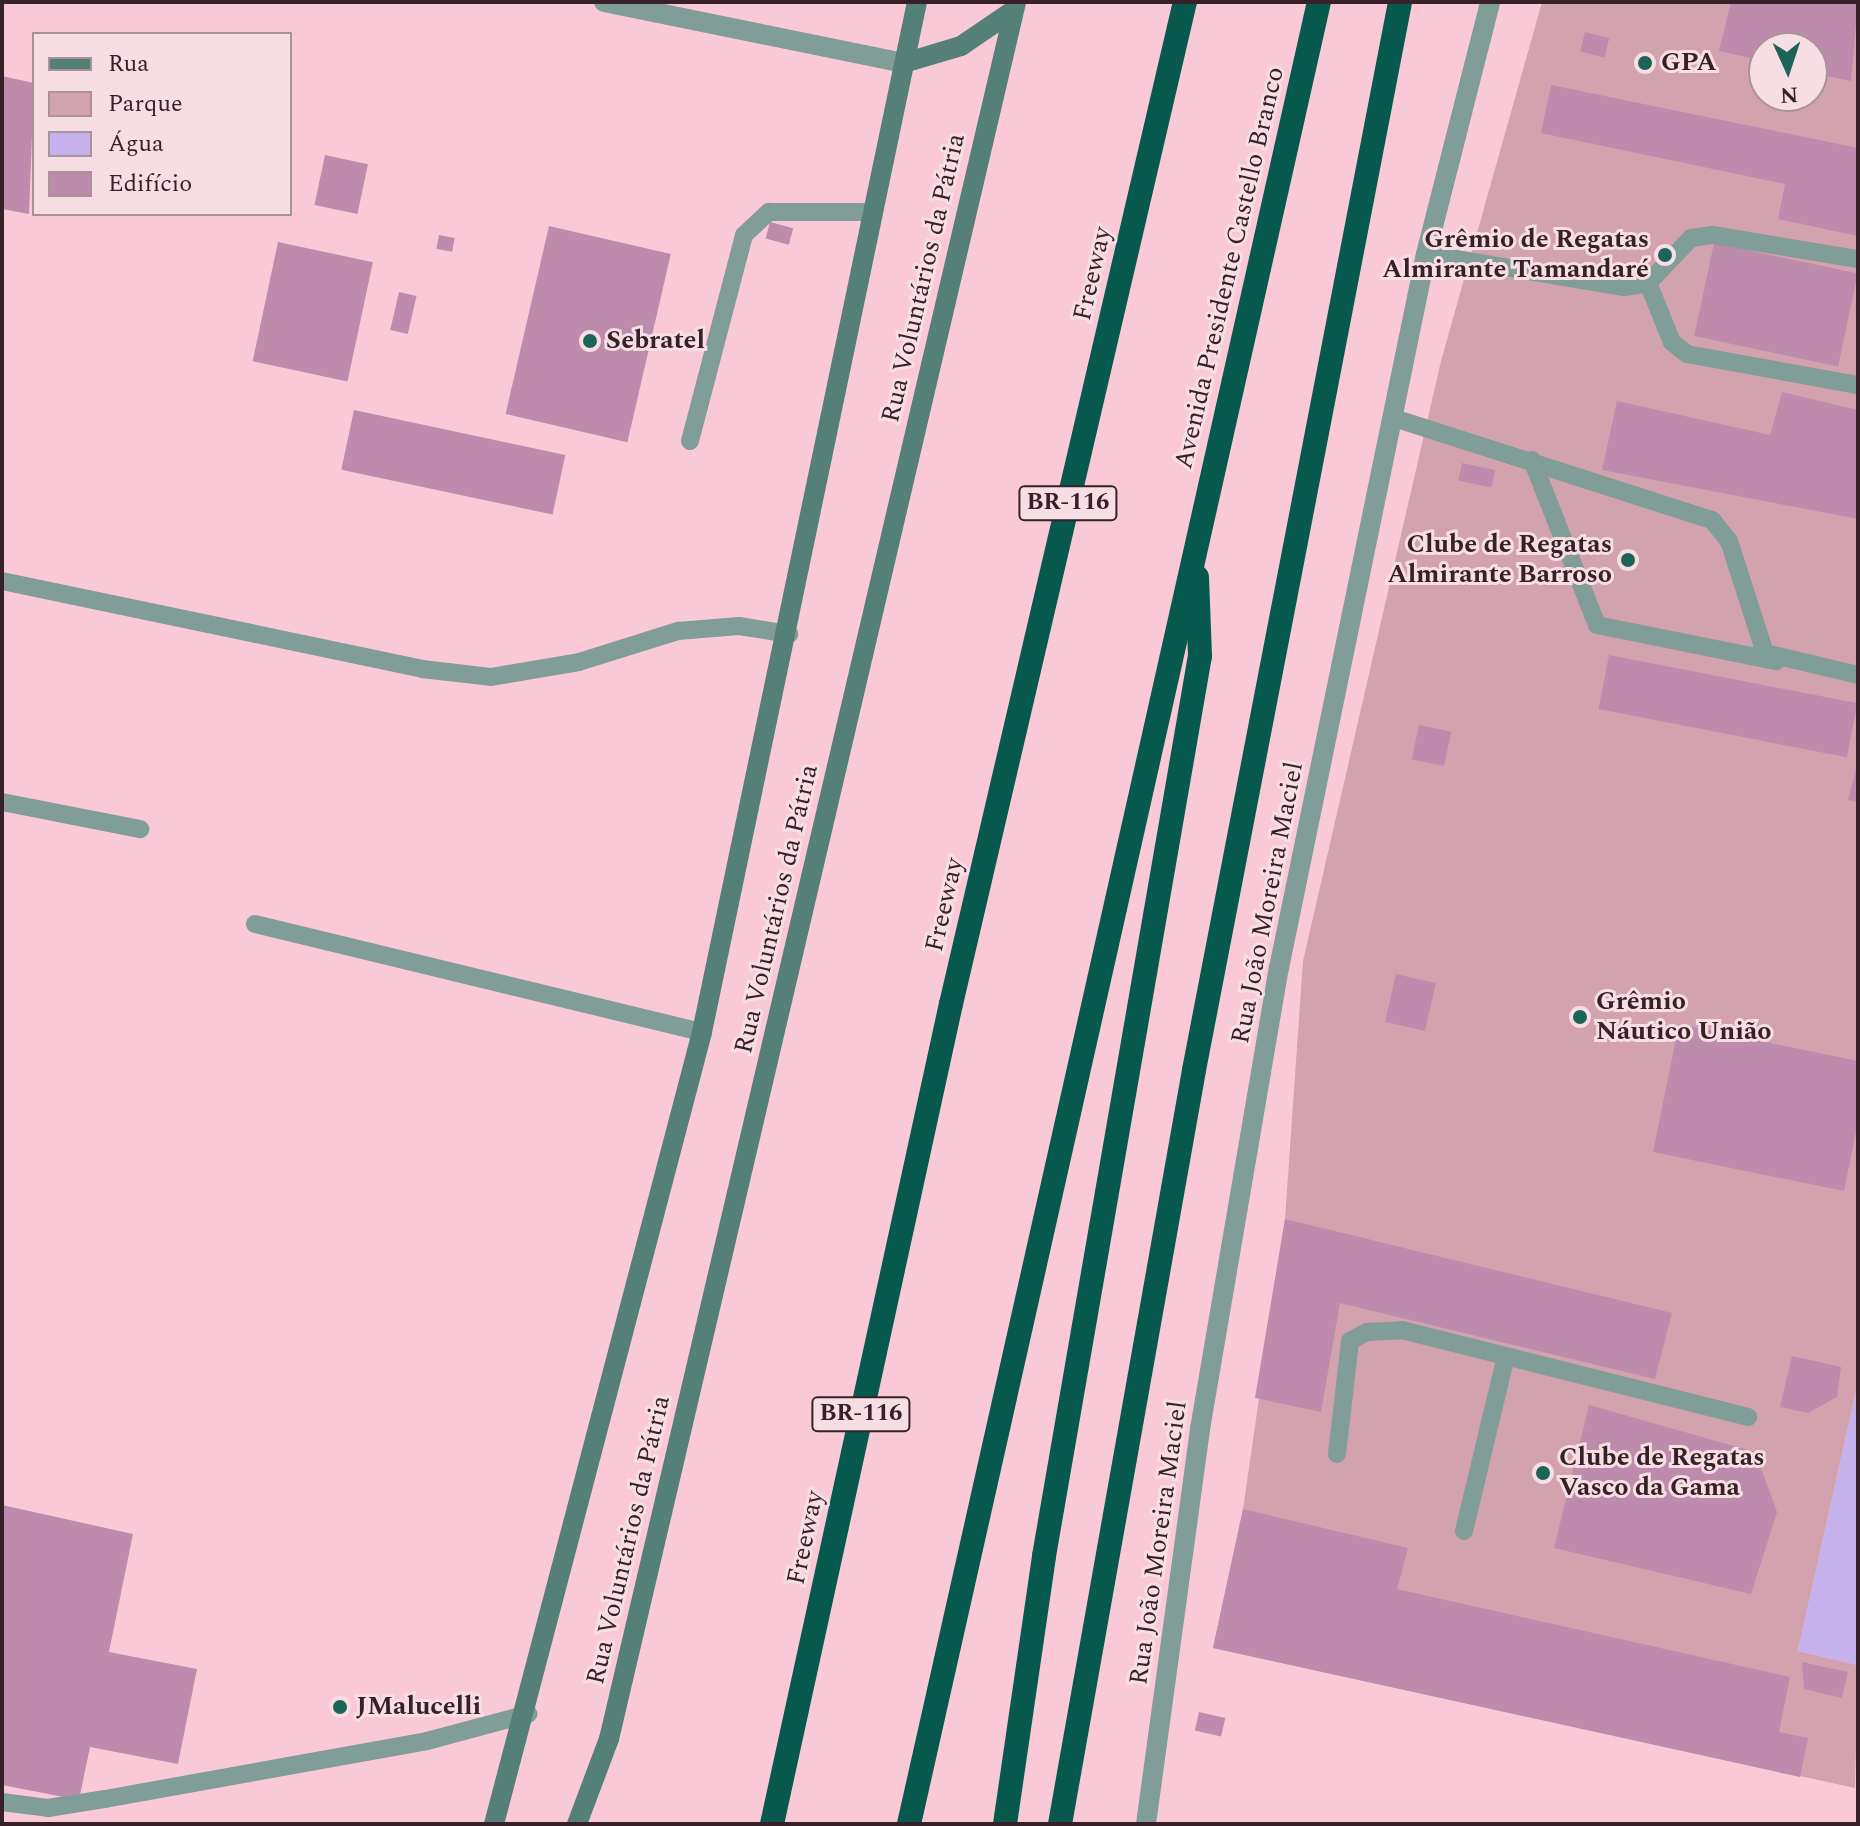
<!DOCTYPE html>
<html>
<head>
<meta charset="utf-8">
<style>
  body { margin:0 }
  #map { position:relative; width:1860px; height:1826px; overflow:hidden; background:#fac9d7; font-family:Spectral,serif }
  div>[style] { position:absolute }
  .green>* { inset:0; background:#d2a2af }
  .water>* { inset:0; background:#c5b1eb }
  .building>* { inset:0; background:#bd8cac; transform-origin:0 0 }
  .service>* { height:18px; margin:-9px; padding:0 9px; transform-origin:9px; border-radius:9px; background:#819d97 }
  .tertiary>* { height:20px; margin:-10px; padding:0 10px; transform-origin:10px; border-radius:10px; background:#819d97 }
  .secondary>* { height:20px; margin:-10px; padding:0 10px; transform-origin:10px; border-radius:10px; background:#558077 }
  .motorway>* { height:24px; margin:-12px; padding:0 12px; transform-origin:12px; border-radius:12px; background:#08594d }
  .dots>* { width:22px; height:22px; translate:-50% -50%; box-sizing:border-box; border:4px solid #f7dee4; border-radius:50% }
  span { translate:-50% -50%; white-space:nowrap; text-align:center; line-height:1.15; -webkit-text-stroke:6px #f7dee4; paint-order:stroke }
  .shield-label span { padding:2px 6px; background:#f7dee4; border:2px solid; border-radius:6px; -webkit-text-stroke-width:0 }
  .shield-label { font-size:24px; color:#372027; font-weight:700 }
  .poi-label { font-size:26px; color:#372027; font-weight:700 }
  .left { translate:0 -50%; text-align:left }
  .right { translate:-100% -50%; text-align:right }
  .street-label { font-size:26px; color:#372027 }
  .frame { position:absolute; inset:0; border:4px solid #372027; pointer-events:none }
  .legend { position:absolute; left:32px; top:32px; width:260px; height:184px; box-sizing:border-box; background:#f7dee4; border:2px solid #aa9298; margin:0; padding:10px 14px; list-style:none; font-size:24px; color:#372027 }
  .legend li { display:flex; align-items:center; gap:16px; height:40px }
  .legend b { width:40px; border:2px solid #aa9298 }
  .north { position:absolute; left:1748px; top:32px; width:80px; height:80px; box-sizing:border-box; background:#f7dee4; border:2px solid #aa9298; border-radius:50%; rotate:177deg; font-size:22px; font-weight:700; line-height:32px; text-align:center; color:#372027 }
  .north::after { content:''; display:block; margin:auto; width:28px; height:36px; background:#1d6458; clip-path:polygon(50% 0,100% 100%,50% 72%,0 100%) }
</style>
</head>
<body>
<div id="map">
  <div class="green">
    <i style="clip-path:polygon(evenodd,1542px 2px,1858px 2px,1858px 1383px,1798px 1651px,1858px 1665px,1855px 1788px,1213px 1648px,1243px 1509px,1285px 1219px,1303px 961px,1441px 361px,1542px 2px,1764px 48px,1812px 48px,1812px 96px,1764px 96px,1764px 48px)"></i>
  </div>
  <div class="water">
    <i style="clip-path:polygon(1858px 1383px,1858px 1665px,1798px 1651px)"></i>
  </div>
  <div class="building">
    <i style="clip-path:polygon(1731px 2px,1858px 2px,1851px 81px,1812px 73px,1812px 48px,1764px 48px,1764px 61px,1719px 51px)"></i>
    <i style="left:1585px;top:32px;width:25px;height:20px;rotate:14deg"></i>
    <i style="clip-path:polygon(2px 76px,34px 83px,29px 214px,2px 209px)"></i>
    <i style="clip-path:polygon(1551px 85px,1858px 148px,1858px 236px,1778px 219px,1785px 184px,1541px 133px)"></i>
    <i style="left:325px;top:155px;width:44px;height:51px;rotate:12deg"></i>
    <i style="left:770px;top:222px;width:24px;height:17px;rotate:15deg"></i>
    <i style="left:549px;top:226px;width:125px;height:193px;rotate:13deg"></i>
    <i style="left:439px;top:235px;width:16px;height:14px;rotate:11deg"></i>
    <i style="left:278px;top:242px;width:97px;height:122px;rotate:12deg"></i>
    <i style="left:1714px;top:243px;width:147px;height:95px;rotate:12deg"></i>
    <i style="left:399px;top:292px;width:18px;height:39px;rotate:13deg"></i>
    <i style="clip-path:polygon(1782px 392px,1858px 410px,1858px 519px,1602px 470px,1617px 401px,1770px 435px)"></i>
    <i style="left:354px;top:410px;width:216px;height:61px;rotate:12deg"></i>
    <i style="left:1462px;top:463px;width:34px;height:18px;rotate:12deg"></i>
    <i style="left:1609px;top:655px;width:253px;height:55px;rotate:11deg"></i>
    <i style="left:1419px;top:725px;width:33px;height:35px;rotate:12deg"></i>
    <i style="clip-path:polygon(1858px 761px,1858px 802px,1848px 800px)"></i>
    <i style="left:1396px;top:974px;width:41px;height:49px;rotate:13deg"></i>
    <i style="clip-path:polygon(1679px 1024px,1858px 1061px,1858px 1122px,1844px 1191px,1653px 1152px)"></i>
    <i style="clip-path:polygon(1285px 1219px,1672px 1313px,1655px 1379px,1340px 1303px,1321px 1412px,1255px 1398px)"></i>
    <i style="clip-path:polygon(1792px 1356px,1841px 1367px,1837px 1397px,1808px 1413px,1780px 1407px)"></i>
    <i style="clip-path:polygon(1589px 1405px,1755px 1452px,1777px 1512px,1751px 1594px,1554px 1548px)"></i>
    <i style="clip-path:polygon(2px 1505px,133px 1534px,109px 1652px,197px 1669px,178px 1764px,90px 1747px,79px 1800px,2px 1785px)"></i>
    <i style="clip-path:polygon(1243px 1509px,1408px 1548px,1397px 1589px,1790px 1677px,1779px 1732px,1808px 1738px,1800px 1777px,1213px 1648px)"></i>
    <i style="clip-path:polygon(1802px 1662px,1848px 1672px,1842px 1698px,1804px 1689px)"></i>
    <i style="left:1199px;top:1712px;width:27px;height:19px;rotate:13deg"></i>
  </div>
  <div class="service">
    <i style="left:1426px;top:254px;width:201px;rotate:9.5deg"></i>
    <i style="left:1624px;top:287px;width:24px;rotate:-9deg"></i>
    <i style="left:1648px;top:283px;width:62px;rotate:-46.3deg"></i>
    <i style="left:1691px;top:238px;width:22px;rotate:-8deg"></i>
    <i style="left:1713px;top:235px;width:147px;rotate:9.4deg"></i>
    <i style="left:1648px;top:283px;width:64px;rotate:67.9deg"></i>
    <i style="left:1672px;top:342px;width:19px;rotate:39deg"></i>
    <i style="left:1687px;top:354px;width:174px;rotate:10.3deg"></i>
    <i style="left:1397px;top:419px;width:331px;rotate:17.8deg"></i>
    <i style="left:1712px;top:520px;width:27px;rotate:51deg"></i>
    <i style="left:1729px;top:541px;width:118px;rotate:72.2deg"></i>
    <i style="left:1765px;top:653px;width:96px;rotate:13.3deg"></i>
    <i style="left:690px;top:441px;width:213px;rotate:-75.3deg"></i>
    <i style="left:744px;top:235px;width:34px;rotate:-43deg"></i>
    <i style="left:769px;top:212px;width:105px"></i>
    <i style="left:1532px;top:460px;width:177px;rotate:68.5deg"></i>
    <i style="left:1597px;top:625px;width:183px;rotate:11.4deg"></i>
    <i style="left:2px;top:581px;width:429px;rotate:11.8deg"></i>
    <i style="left:422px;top:669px;width:69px;rotate:6.6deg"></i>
    <i style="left:491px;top:677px;width:89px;rotate:-9.7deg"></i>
    <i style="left:579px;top:662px;width:104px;rotate:-17.4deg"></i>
    <i style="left:678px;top:631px;width:61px;rotate:-4.7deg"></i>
    <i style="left:739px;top:626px;width:51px;rotate:9.1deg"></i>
    <i style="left:2px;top:802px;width:141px;rotate:11.1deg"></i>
    <i style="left:255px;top:924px;width:460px;rotate:13.6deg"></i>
    <i style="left:1337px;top:1454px;width:114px;rotate:-83.4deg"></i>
    <i style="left:1350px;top:1341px;width:19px;rotate:-28deg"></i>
    <i style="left:1367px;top:1332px;width:35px;rotate:-3deg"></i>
    <i style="left:1402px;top:1330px;width:357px;rotate:14.1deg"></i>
    <i style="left:1464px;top:1531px;width:176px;rotate:-76.5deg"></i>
    <i style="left:2px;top:1802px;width:46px;rotate:7.4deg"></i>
    <i style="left:48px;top:1808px;width:58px;rotate:-9deg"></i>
    <i style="left:105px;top:1799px;width:327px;rotate:-10.2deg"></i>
    <i style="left:427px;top:1741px;width:105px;rotate:-15deg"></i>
  </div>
  <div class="tertiary">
    <i style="left:604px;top:2px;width:306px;rotate:11.5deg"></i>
    <i style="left:1146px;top:1824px;width:399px;rotate:-82.2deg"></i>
    <i style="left:1200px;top:1429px;width:468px;rotate:-80.3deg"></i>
    <i style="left:1279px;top:968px;width:729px;rotate:-78.37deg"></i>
    <i style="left:1426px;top:254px;width:260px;rotate:-75.7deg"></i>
  </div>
  <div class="secondary">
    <i style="left:904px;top:63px;width:59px;rotate:-16.6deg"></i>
    <i style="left:961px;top:46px;width:64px;rotate:-34.2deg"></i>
    <i style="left:494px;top:1824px;width:819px;rotate:-75.28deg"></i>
    <i style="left:702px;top:1032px;width:1052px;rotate:-78.21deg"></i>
    <i style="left:577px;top:1824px;width:91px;rotate:-69.4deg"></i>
    <i style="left:609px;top:1739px;width:1784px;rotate:-76.81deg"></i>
  </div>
  <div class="motorway">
    <i style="left:772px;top:1824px;width:839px;rotate:-77.69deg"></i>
    <i style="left:951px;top:1004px;width:1029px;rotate:-76.86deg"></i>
    <i style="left:909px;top:1824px;width:1868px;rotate:-77.32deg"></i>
    <i style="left:1005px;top:1824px;width:271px;rotate:-81.7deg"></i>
    <i style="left:1044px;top:1556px;width:913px;rotate:-80.17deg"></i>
    <i style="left:1200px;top:656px;width:79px;rotate:-92.2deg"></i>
    <i style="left:1060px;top:1824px;width:766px;rotate:-79.92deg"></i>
    <i style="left:1194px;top:1070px;width:1088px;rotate:-79.08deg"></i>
  </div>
  <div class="dots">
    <i style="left:1645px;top:63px;background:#1d6458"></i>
    <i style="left:1665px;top:255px;background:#1d6458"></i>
    <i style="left:590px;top:341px;background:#1d6458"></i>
    <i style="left:1628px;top:560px;background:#1d6458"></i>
    <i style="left:1580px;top:1017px;background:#1d6458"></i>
    <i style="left:1543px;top:1473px;background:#1d6458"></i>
    <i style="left:340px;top:1707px;background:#1d6458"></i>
  </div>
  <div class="shield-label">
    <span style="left:1068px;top:503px">BR-116</span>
    <span style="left:861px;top:1414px">BR-116</span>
  </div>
  <div class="poi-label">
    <span class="left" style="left:1661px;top:63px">GPA</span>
    <span class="right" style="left:1649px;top:255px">Grêmio de Regatas<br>Almirante Tamandaré</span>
    <span class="left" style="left:606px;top:341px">Sebratel</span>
    <span class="right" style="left:1612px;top:560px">Clube de Regatas<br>Almirante Barroso</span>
    <span class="left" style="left:1596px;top:1017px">Grêmio<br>Náutico União</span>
    <span class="left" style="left:1559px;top:1473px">Clube de Regatas<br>Vasco da Gama</span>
    <span class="left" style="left:356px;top:1707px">JMalucelli</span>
  </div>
  <div class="street-label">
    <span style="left:1230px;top:268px;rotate:-77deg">Avenida Presidente Castello Branco</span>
    <span style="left:1093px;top:274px;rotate:-77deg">Freeway</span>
    <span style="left:924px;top:278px;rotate:-77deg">Rua Voluntários da Pátria</span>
    <span style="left:1268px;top:903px;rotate:-79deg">Rua João Moreira Maciel</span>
    <span style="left:945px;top:905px;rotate:-77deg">Freeway</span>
    <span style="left:777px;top:909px;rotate:-77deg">Rua Voluntários da Pátria</span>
    <span style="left:806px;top:1538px;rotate:-78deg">Freeway</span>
    <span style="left:629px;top:1540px;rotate:-77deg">Rua Voluntários da Pátria</span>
    <span style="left:1159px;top:1543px;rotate:-82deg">Rua João Moreira Maciel</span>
  </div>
  <div class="frame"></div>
  <ul class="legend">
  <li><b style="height:10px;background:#558077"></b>Rua</li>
  <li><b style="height:22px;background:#d2a2af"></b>Parque</li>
  <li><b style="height:22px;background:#c5b1eb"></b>Água</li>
  <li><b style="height:22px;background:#bd8cac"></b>Edifício</li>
  </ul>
  <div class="north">N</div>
</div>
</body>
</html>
